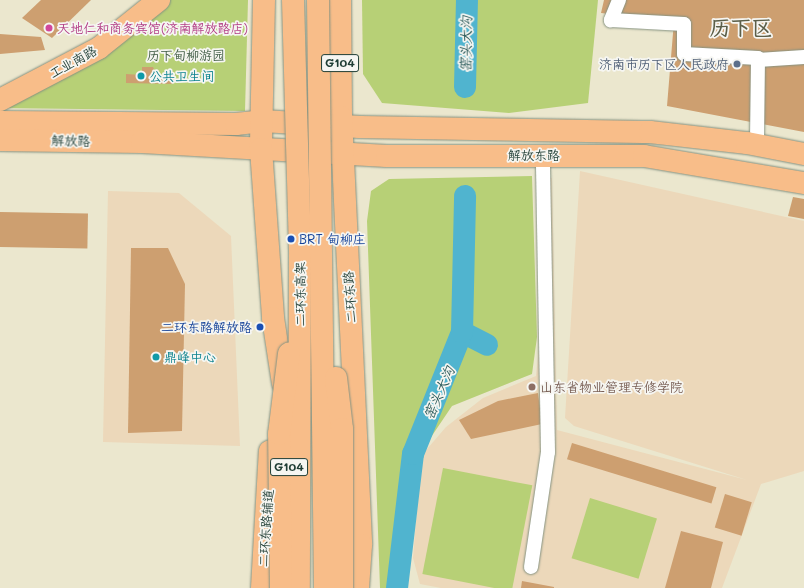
<!DOCTYPE html>
<html>
<head>
<meta charset="utf-8">
<style>
  body { margin:0 }
  #map { position:relative; width:804px; height:588px; overflow:hidden; background:#ebe7ce; font-family:Mali,"LXGW WenKai TC",sans-serif }
  div>[style] { position:absolute }
  .built>* { inset:0; background:#ecd8ba }
  .green>* { inset:0; background:#b7d076; transform-origin:0 0 }
  .river>* { height:22px; margin:-11px; padding:0 11px; transform-origin:11px; border-radius:11px; background:#50b4cf }
  .building>* { inset:0; background:#cd9f70; transform-origin:0 0 }
  .roads { filter:drop-shadow(0 0 1px #859281) drop-shadow(0 0 1px #859281) }
  .minor>* { height:14px; margin:-7px; padding:0 7px; transform-origin:7px; border-radius:7px; background:#fff }
  .primary>* { height:22px; margin:-11px; padding:0 11px; transform-origin:11px; border-radius:11px; background:#f8bd89 }
  .trunk>* { height:22px; margin:-11px; padding:0 11px; transform-origin:11px; border-radius:11px; background:#f8bd89 }
  .bridges { filter:drop-shadow(0 0 1px #859281) drop-shadow(0 0 1px #859281) }
  .trunk-bridge>* { height:22px; margin:-11px; padding:0 11px; transform-origin:11px; border-radius:11px; background:#f8bd89 }
  .dots>* { width:11px; height:11px; translate:-50% -50%; box-sizing:border-box; border:2px solid #f6f6f2; border-radius:50% }
  span { translate:-50% -50%; white-space:nowrap; text-align:center; line-height:1.15; -webkit-text-stroke:3.5px #f6f6f2; paint-order:stroke }
  .shield-label span { padding:1px 3px; background:#f6f6f2; border:1px solid; border-radius:3px; -webkit-text-stroke-width:0 }
  .shield-label { font-size:12px; color:#1f3d34; font-weight:700 }
  .hotel-label { font-size:13px; color:#b23c85 }
  .left { translate:0 -50%; text-align:left }
  .park-label { font-size:13px; color:#3d5a41 }
  .street-label { font-size:13px; color:#1f3d34 }
  .service-label { font-size:13px; color:#4e5e75 }
  .right { translate:-100% -50%; text-align:right }
  .culture-label { font-size:13px; color:#0d838f }
  .transit-label { font-size:13px; color:#164399 }
  .education-label { font-size:13px; color:#785e54 }
  .water-label { font-size:14px; color:#2b5b5b; font-style:italic }
  .town-label { font-size:21px; color:#5c5f49; font-weight:700 }
</style>
</head>
<body>
<div id="map">
  <div class="built">
    <i style="clip-path:polygon(580px 171px,804px 221px,804px 471px,761px 484px,722px 588px,441px 588px,420px 584px,413px 558px,421px 456px,446px 427px,483px 398px,536px 376px,540px 339px,537px 177px,552px 178px,557px 430px,747px 480px,574px 426px,565px 418px)"></i>
    <i style="clip-path:polygon(108px 191px,179px 193px,231px 236px,240px 446px,103px 442px)"></i>
  </div>
  <div class="green">
    <i style="clip-path:polygon(162px 0,248px 0,245px 111px,0 108px)"></i>
    <i style="clip-path:polygon(362px 0,598px 0,588px 103px,509px 113px,382px 103px,363px 74px)"></i>
    <i style="clip-path:polygon(532px 176px,537px 337px,532px 374px,452px 406px,419px 455px,406px 453px,399px 588px,380px 588px,367px 221px,371px 191px,389px 179px)"></i>
    <i style="left:443px;top:468px;width:91px;height:108px;rotate:11deg"></i>
    <i style="left:590px;top:498px;width:70px;height:63px;rotate:17deg"></i>
  </div>
  <div class="river">
    <i style="left:465px;top:87px;width:87px;rotate:-88.7deg"></i>
    <i style="left:462px;top:332px;width:28px;rotate:27deg"></i>
    <i style="left:397px;top:588px;width:135px;rotate:-83.2deg"></i>
    <i style="left:413px;top:454px;width:131px;rotate:-68.1deg"></i>
    <i style="left:462px;top:332px;width:136px;rotate:-88.7deg"></i>
  </div>
  <div class="building">
    <i style="clip-path:polygon(41px 0,91px 0,52px 38px,22px 18px)"></i>
    <i style="clip-path:polygon(604px 0,804px 0,804px 132px,667px 106px,674px 21px,601px 13px)"></i>
    <i style="clip-path:polygon(0 34px,41px 37px,45px 50px,0 54px)"></i>
    <i style="clip-path:polygon(142px 67px,153px 67px,157px 76px,173px 77px,173px 84px,126px 83px,126px 74px,142px 75px)"></i>
    <i style="clip-path:polygon(793px 197px,804px 199px,804px 219px,788px 216px)"></i>
    <i style="left:0;top:212px;width:88px;height:35px;rotate:1deg"></i>
    <i style="clip-path:polygon(131px 248px,168px 248px,185px 284px,182px 431px,128px 433px)"></i>
    <i style="clip-path:polygon(538px 393px,542px 424px,471px 439px,459px 420px,498px 401px)"></i>
    <i style="left:572px;top:443px;width:151px;height:17px;rotate:17deg"></i>
    <i style="left:725px;top:494px;width:28px;height:35px;rotate:17deg"></i>
    <i style="clip-path:polygon(681px 531px,723px 542px,711px 588px,665px 588px)"></i>
    <i style="clip-path:polygon(522px 581px,554px 587px,554px 588px,521px 588px)"></i>
  </div>
  <div class="roads">
    <div class="minor">
      <i style="left:619px;top:0;width:22px;rotate:112deg"></i>
      <i style="left:611px;top:20px;width:73px;rotate:3.1deg"></i>
      <i style="left:684px;top:24px;width:30px;rotate:90deg"></i>
      <i style="left:684px;top:54px;width:74px;rotate:3.1deg"></i>
      <i style="left:758px;top:58px;width:87px;rotate:90.7deg"></i>
      <i style="left:758px;top:60px;width:46px;rotate:-3.7deg"></i>
      <i style="left:531px;top:567px;width:116px;rotate:-81.6deg"></i>
      <i style="left:548px;top:452px;width:297px;rotate:-91deg"></i>
    </div>
    <div class="primary">
      <i style="left:0;top:100px;width:112px;rotate:-27.7deg"></i>
      <i style="left:99px;top:48px;width:77px;rotate:-38.7deg"></i>
      <i style="left:0;top:122px;width:236px;rotate:0.5deg"></i>
      <i style="left:236px;top:124px;width:27px;rotate:-6deg"></i>
      <i style="left:263px;top:121px;width:97px;rotate:3.5deg"></i>
      <i style="left:360px;top:127px;width:290px;rotate:1deg"></i>
      <i style="left:650px;top:132px;width:98px;rotate:6.5deg"></i>
      <i style="left:747px;top:143px;width:58px;rotate:10.9deg"></i>
      <i style="left:0;top:140px;width:142px;rotate:0.8deg"></i>
      <i style="left:142px;top:142px;width:245px;rotate:3.3deg"></i>
      <i style="left:387px;top:156px;width:257px"></i>
      <i style="left:644px;top:156px;width:162px;rotate:9.6deg"></i>
    </div>
    <div class="trunk">
      <i style="left:264px;top:0;width:149px;rotate:91.2deg"></i>
      <i style="left:261px;top:149px;width:169px;rotate:85.9deg"></i>
      <i style="left:273px;top:318px;width:66px;rotate:81.3deg"></i>
      <i style="left:340px;top:0;width:117px;rotate:89.5deg"></i>
      <i style="left:341px;top:117px;width:428px;rotate:87.3deg"></i>
      <i style="left:361px;top:545px;width:43px;rotate:94deg"></i>
      <i style="left:262px;top:588px;width:137px;rotate:-86.7deg"></i>
    </div>
  </div>
  <div class="bridges">
    <div class="trunk-bridge">
      <i style="left:293px;top:0;width:255px;rotate:88.4deg"></i>
      <i style="left:300px;top:255px;width:333px;rotate:90.2deg"></i>
      <i style="left:318px;top:0;width:588px;rotate:89.32deg"></i>
      <i style="left:336px;top:378px;width:51px;rotate:83.3deg"></i>
      <i style="left:342px;top:429px;width:159px;rotate:90deg"></i>
      <i style="left:281px;top:588px;width:154px;rotate:-90.7deg"></i>
      <i style="left:279px;top:434px;width:81px;rotate:-82.9deg"></i>
    </div>
  </div>
  <div class="dots">
    <i style="left:49px;top:28px;background:#d1479c"></i>
    <i style="left:737px;top:64px;background:#5c6f8a"></i>
    <i style="left:141px;top:76px;background:#0f9aa8"></i>
    <i style="left:291px;top:239px;background:#1a4fb4"></i>
    <i style="left:260px;top:327px;background:#1a4fb4"></i>
    <i style="left:156px;top:357px;background:#0f9aa8"></i>
    <i style="left:532px;top:387px;background:#8d6e63"></i>
  </div>
  <div class="shield-label">
    <span style="left:340px;top:63px">G104</span>
    <span style="left:289px;top:467px">G104</span>
  </div>
  <div class="hotel-label">
    <span class="left" style="left:57px;top:28px">天地仁和商务宾馆(济南解放路店)</span>
  </div>
  <div class="park-label">
    <span style="left:186px;top:55px">历下甸柳游园</span>
  </div>
  <div class="street-label">
    <span style="left:73px;top:62px;rotate:-29deg">工业南路</span>
    <span style="left:71px;top:141px;rotate:1deg">解放路</span>
    <span style="left:534px;top:155px">解放东路</span>
    <span style="left:300px;top:294px;rotate:-90deg">二环东高架</span>
    <span style="left:350px;top:297px;rotate:-94deg">二环东路</span>
    <span style="left:266px;top:528px;rotate:-86deg">二环东路辅道</span>
  </div>
  <div class="service-label">
    <span class="right" style="left:729px;top:64px">济南市历下区人民政府</span>
  </div>
  <div class="culture-label">
    <span class="left" style="left:149px;top:76px">公共卫生间</span>
    <span class="left" style="left:164px;top:357px">鼎峰中心</span>
  </div>
  <div class="transit-label">
    <span class="left" style="left:299px;top:239px">BRT 甸柳庄</span>
    <span class="right" style="left:252px;top:327px">二环东路解放路</span>
  </div>
  <div class="education-label">
    <span class="left" style="left:540px;top:387px">山东省物业管理专修学院</span>
  </div>
  <div class="water-label">
    <span style="left:466px;top:44px;rotate:-89deg">窑头大沟</span>
    <span style="left:439px;top:393px;rotate:-66deg">窑头大沟</span>
  </div>
  <div class="town-label">
    <span style="left:741px;top:27px">历下区</span>
  </div>
</div>
</body>
</html>
